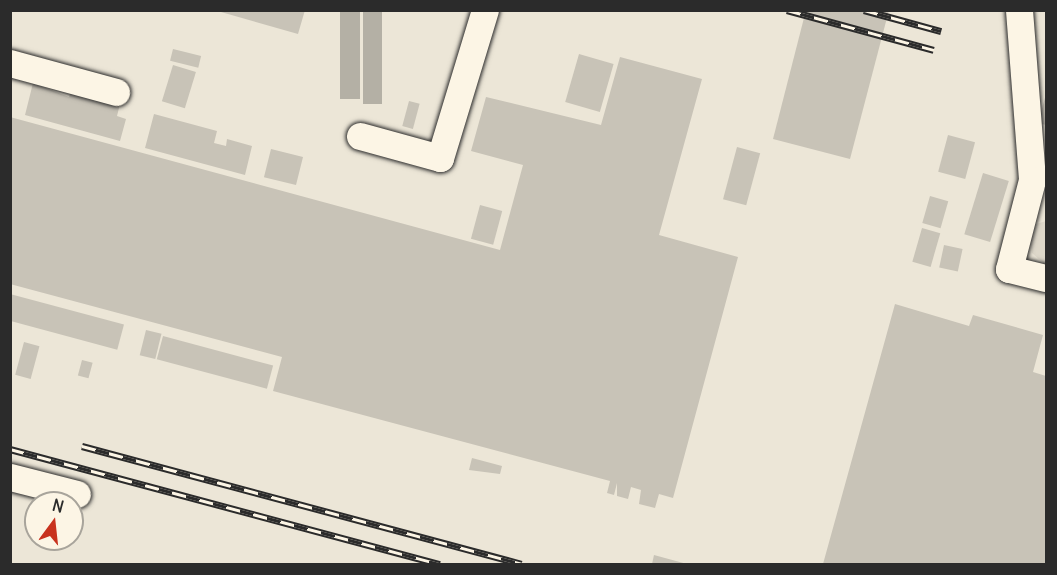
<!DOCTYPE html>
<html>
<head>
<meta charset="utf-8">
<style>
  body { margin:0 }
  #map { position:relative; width:1057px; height:575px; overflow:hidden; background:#fcf5e5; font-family:Delius,sans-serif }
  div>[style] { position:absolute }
  .built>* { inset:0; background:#ece6d7 }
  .green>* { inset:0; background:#ded8ca }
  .water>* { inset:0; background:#b4b0a5; transform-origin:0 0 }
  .building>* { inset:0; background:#c8c3b7; transform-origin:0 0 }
  .roads { filter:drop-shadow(0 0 2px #2b2b2b) drop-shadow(0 0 2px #2b2b2b) }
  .minor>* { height:27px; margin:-13.5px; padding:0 13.5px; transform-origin:13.5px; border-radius:13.5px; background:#fcf5e5 }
  .rail>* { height:7px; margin-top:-3.5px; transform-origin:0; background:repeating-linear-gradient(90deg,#fcf5e5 0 14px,#2b2b2b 0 28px); box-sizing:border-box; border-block:2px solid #2b2b2b }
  span { translate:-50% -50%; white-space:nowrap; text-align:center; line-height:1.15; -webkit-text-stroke:6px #fcf5e5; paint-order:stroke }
  .frame { position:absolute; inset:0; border:12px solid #2b2b2b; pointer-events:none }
  .north { position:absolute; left:24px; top:491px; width:60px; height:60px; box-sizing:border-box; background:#fcf5e5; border:2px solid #a8a49b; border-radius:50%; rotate:15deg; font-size:16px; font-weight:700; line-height:24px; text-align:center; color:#2b2b2b }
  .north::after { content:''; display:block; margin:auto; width:21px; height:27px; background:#c8321e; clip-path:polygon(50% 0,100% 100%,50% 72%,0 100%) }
</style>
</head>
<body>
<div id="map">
  <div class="built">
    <i style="clip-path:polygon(evenodd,10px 11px,1046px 11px,1046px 564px,11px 564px,10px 11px,36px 503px,72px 503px,72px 539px,36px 539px,36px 503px)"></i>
  </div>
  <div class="green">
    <i style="clip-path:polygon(1046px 221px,1046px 265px,1032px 253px,1030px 237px,1033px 225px)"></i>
  </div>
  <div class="water">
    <i style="left:340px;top:11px;width:20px;height:88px"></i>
    <i style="left:363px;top:11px;width:19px;height:93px"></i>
  </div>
  <div class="building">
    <i style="clip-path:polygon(214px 10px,305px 10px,298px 34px)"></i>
    <i style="clip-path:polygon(806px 10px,889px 10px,850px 159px,773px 139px)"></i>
    <i style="left:173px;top:49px;width:29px;height:12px;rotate:14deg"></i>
    <i style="left:579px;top:54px;width:36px;height:50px;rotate:16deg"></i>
    <i style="clip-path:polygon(620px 57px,702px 79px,659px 235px,738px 257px,673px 498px,659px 494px,655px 508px,639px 504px,641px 490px,631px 487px,628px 499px,617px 496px,617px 483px,614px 495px,607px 493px,610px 481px,273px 391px,282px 357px,10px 284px,10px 117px,500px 250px,523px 165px,471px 151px,486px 97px,601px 125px)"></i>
    <i style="left:173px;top:65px;width:24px;height:38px;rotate:17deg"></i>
    <i style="clip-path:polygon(33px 83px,69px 97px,73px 84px,120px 104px,117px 116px,126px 119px,120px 141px,25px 115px)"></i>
    <i style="clip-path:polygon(1046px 94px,1046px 125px,1038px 123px)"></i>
    <i style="left:409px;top:101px;width:11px;height:26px;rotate:15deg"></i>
    <i style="clip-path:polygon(154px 114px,217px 131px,214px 143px,226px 146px,227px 139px,252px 146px,245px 175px,145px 148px)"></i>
    <i style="left:948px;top:135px;width:28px;height:38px;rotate:15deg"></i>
    <i style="left:737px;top:147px;width:24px;height:54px;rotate:15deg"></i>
    <i style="left:271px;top:149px;width:33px;height:29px;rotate:14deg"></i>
    <i style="left:983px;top:173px;width:27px;height:64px;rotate:17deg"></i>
    <i style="left:930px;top:196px;width:19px;height:28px;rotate:16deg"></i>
    <i style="left:480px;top:205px;width:23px;height:35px;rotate:15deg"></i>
    <i style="left:922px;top:228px;width:19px;height:35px;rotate:16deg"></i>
    <i style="left:944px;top:245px;width:19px;height:23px;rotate:12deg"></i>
    <i style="left:10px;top:294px;width:118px;height:26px;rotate:15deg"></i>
    <i style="clip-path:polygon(895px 304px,969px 326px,973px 315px,1043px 335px,1033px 372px,1046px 376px,1046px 564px,823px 564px)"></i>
    <i style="left:146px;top:330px;width:16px;height:26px;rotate:14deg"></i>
    <i style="left:163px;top:336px;width:114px;height:24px;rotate:15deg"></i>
    <i style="left:24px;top:342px;width:16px;height:34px;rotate:15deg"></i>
    <i style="left:82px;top:360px;width:11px;height:16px;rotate:15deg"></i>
    <i style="clip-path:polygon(472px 458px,502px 466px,500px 474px,469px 470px)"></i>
    <i style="clip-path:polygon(654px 555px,687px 564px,652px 564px)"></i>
  </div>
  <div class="roads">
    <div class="minor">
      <i style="left:1019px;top:10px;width:170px;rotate:85.6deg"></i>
      <i style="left:1032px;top:180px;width:92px;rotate:104.5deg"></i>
      <i style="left:1009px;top:269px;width:38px;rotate:14deg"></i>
      <i style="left:10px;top:63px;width:110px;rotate:15.3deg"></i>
      <i style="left:360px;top:136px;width:83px;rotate:15.4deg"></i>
      <i style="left:440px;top:158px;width:155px;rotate:-73.1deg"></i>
      <i style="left:10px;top:477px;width:69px;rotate:14.2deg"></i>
    </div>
  </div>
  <div class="rail">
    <i style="left:787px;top:10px;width:152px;rotate:15.2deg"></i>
    <i style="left:864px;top:10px;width:80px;rotate:15.3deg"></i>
    <i style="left:82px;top:446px;width:455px;rotate:15deg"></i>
    <i style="left:10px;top:449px;width:445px;rotate:15deg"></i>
  </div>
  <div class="frame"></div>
  <div class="north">N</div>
</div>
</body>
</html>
